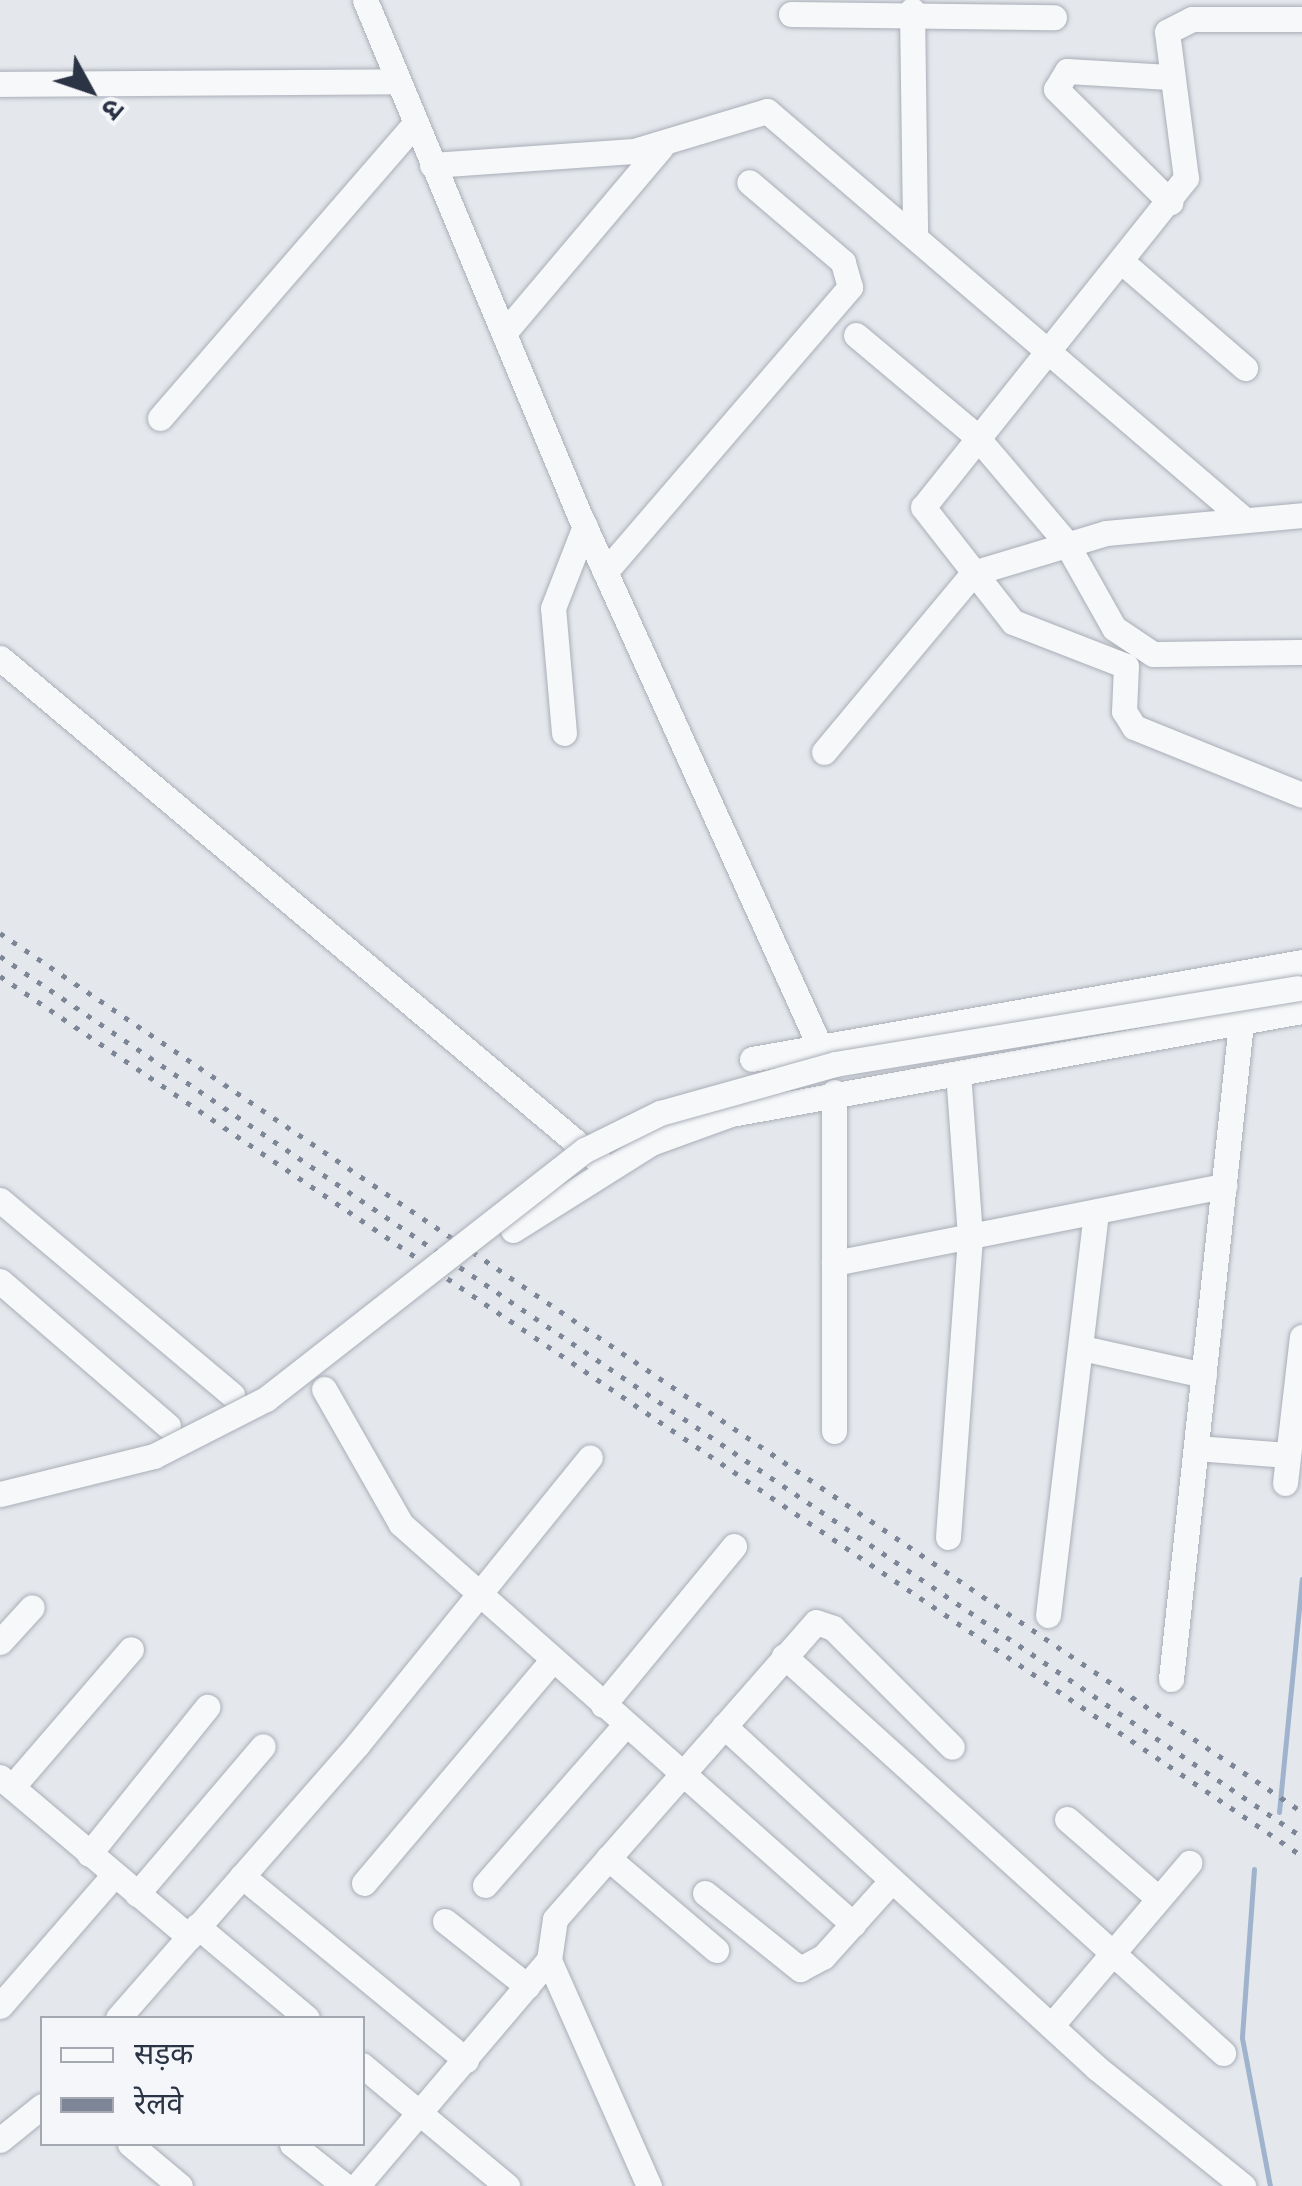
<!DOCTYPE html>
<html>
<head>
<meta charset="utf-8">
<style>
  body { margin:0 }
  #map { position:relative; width:1302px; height:2186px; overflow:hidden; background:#e4e7ec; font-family:Mulish,"Noto Sans Devanagari",sans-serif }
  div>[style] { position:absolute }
  .stream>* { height:5px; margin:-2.5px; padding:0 2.5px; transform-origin:2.5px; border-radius:2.5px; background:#9fb4cc }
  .roads { filter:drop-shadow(0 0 2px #a9aeb7) drop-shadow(0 0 2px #a9aeb7) }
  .minor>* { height:25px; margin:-12.5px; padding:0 12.5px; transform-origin:12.5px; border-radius:12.5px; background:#f7f8fa }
  .rail>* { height:5px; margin-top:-2.5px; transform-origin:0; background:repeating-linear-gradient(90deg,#7d8696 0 5px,transparent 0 15px) }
  .bridges { filter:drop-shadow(0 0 2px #a9aeb7) drop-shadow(0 0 2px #a9aeb7) }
  .minor-bridge>* { height:25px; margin:-12.5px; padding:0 12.5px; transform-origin:12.5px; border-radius:12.5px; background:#f7f8fa }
  span { translate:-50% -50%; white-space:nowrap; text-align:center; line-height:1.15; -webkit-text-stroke:9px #f4f6f9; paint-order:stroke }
  .legend { position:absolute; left:40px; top:2016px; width:325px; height:130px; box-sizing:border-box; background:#f4f6f9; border:2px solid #a4a8b1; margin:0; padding:12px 18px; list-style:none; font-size:30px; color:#2b3445 }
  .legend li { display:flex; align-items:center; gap:20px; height:50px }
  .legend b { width:50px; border:2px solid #a4a8b1 }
  .north { position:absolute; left:40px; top:40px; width:100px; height:100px; -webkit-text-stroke:8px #f4f6f9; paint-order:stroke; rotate:130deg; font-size:28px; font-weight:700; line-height:40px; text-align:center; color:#2b3445 }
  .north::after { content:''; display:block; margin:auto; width:35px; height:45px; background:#2b3445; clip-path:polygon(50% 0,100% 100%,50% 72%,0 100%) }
</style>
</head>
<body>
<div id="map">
  <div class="stream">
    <i style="left:1279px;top:1812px;width:234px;rotate:-84.4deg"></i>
    <i style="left:1254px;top:1869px;width:169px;rotate:94.1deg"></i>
    <i style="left:1242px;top:2038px;width:151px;rotate:79.3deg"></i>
  </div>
  <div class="roads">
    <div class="minor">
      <i style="left:365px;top:0;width:557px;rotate:67.4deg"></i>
      <i style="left:579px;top:514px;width:585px;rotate:65.67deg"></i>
      <i style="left:912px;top:10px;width:220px;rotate:89.2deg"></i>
      <i style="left:791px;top:14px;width:263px;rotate:0.7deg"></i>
      <i style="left:1302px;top:19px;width:110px;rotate:180deg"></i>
      <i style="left:1192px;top:19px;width:28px;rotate:153deg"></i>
      <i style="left:1167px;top:32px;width:147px;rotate:82.6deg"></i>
      <i style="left:1186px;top:178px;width:421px;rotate:128.6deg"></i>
      <i style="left:923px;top:507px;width:146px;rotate:52deg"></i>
      <i style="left:1013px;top:622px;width:121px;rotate:21.3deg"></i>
      <i style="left:1126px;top:666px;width:45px;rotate:92.5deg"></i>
      <i style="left:1124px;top:711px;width:19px;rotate:58deg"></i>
      <i style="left:1134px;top:727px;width:181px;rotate:22deg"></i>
      <i style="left:1169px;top:77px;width:102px;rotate:-176.6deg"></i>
      <i style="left:1067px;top:71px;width:21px;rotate:121deg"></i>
      <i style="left:1056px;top:89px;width:161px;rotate:44.7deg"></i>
      <i style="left:0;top:84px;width:398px;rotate:-0.4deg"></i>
      <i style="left:432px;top:165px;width:202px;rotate:-4deg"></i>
      <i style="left:634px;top:151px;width:139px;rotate:-16.7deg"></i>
      <i style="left:767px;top:111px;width:629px;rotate:40.55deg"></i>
      <i style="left:1121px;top:261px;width:164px;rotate:40.8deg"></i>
      <i style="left:504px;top:333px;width:243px;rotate:-49.8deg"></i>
      <i style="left:856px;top:335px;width:155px;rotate:40deg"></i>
      <i style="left:975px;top:435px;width:139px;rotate:49.7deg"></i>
      <i style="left:1065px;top:541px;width:100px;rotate:60.6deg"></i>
      <i style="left:1114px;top:628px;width:47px;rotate:33.7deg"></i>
      <i style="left:1153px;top:654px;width:149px;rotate:-0.8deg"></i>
      <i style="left:160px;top:418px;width:389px;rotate:-49.1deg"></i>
      <i style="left:605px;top:572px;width:376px;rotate:-49.3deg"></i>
      <i style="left:850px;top:287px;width:26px;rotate:-106deg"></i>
      <i style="left:843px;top:262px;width:123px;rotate:-139.6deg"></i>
      <i style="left:0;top:658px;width:785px;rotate:40.04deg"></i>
      <i style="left:564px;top:733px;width:125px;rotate:-95deg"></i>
      <i style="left:553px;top:608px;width:88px;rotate:-68.7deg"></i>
      <i style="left:824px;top:752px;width:233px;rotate:-50.2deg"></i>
      <i style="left:973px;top:573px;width:139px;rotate:-16.7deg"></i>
      <i style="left:1106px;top:533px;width:197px;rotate:-5.2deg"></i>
      <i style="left:752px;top:1059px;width:558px;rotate:-10deg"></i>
      <i style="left:0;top:1200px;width:303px;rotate:40deg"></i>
      <i style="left:513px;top:1230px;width:163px;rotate:-32.2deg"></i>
      <i style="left:651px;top:1143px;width:85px;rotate:-19.9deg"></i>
      <i style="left:731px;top:1114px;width:580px;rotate:-10.23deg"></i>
      <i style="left:834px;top:1263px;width:398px;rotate:-11.2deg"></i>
      <i style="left:0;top:1281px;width:222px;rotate:40.8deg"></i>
      <i style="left:1082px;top:1348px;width:125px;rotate:12.5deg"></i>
      <i style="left:324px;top:1389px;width:155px;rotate:60.3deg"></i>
      <i style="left:401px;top:1524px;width:604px;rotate:41.51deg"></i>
      <i style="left:834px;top:1431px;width:339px;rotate:-90deg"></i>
      <i style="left:1196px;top:1448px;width:92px;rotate:4.4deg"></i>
      <i style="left:1285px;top:1483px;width:147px;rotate:-83.4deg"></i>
      <i style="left:948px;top:1537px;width:302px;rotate:-85.8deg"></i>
      <i style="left:970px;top:1236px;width:162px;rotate:-94.2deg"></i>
      <i style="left:1048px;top:1615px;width:406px;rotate:-83.2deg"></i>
      <i style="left:0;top:1642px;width:47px;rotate:-47.6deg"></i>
      <i style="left:784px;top:1656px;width:592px;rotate:42.12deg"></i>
      <i style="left:1171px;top:1679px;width:660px;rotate:-83.91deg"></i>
      <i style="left:603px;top:1705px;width:206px;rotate:-50.5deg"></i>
      <i style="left:724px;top:1726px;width:506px;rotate:42.52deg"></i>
      <i style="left:1097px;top:2068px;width:188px;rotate:38.9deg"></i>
      <i style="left:0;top:1777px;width:248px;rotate:40.2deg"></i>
      <i style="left:12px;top:1787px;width:182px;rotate:-49.2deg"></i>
      <i style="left:1067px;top:1819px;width:121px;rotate:41deg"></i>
      <i style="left:89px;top:1854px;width:189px;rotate:-51.2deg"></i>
      <i style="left:608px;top:1858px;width:142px;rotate:40.4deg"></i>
      <i style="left:242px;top:1876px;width:290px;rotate:39.4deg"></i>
      <i style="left:364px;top:1883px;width:289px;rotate:-49.8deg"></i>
      <i style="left:485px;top:1885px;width:214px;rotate:-48.8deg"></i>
      <i style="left:705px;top:1893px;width:122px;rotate:38.7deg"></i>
      <i style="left:800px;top:1969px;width:26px;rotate:-28deg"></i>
      <i style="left:823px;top:1957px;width:103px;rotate:-48.1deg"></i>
      <i style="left:137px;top:1894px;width:194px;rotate:-49.6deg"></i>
      <i style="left:445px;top:1921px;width:105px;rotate:38.4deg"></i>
      <i style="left:197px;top:1926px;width:143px;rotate:39.9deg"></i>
      <i style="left:0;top:2006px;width:174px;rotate:-49deg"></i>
      <i style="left:118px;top:2018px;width:363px;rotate:-48.8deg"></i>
      <i style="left:357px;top:1745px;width:370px;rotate:-51deg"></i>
      <i style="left:1051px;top:2026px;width:214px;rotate:-49.7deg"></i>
      <i style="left:362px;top:2065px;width:189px;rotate:39.8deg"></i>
      <i style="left:0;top:2140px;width:54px;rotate:-39deg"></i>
      <i style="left:130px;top:2144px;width:65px;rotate:40deg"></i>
      <i style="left:292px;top:2144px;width:68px;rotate:38.4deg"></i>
      <i style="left:357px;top:2186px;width:297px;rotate:-49.7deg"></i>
      <i style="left:649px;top:2186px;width:247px;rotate:-113.9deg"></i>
      <i style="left:549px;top:1960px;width:41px;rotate:-81.7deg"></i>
      <i style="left:555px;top:1919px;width:395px;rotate:-48.7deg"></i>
      <i style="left:816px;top:1622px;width:18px;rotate:19deg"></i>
      <i style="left:833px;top:1628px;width:168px;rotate:45deg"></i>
    </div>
  </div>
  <div class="rail">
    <i style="left:0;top:933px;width:1571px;rotate:34.02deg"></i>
    <i style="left:0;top:956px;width:1572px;rotate:34.08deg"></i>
    <i style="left:0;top:976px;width:1571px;rotate:34.05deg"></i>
  </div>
  <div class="bridges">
    <div class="minor-bridge">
      <i style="left:0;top:1494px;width:159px;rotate:-13.9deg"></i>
      <i style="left:154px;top:1456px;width:126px;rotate:-27deg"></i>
      <i style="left:266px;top:1399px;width:405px;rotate:-38deg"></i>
      <i style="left:585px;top:1150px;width:84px;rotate:-26.3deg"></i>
      <i style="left:660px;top:1113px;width:182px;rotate:-15.6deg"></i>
      <i style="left:835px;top:1064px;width:469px;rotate:-9.3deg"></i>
    </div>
  </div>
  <ul class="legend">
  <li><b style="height:12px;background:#f7f8fa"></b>सड़क</li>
  <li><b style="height:12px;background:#7d8696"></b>रेलवे</li>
  </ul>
  <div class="north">उ</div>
</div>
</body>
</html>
